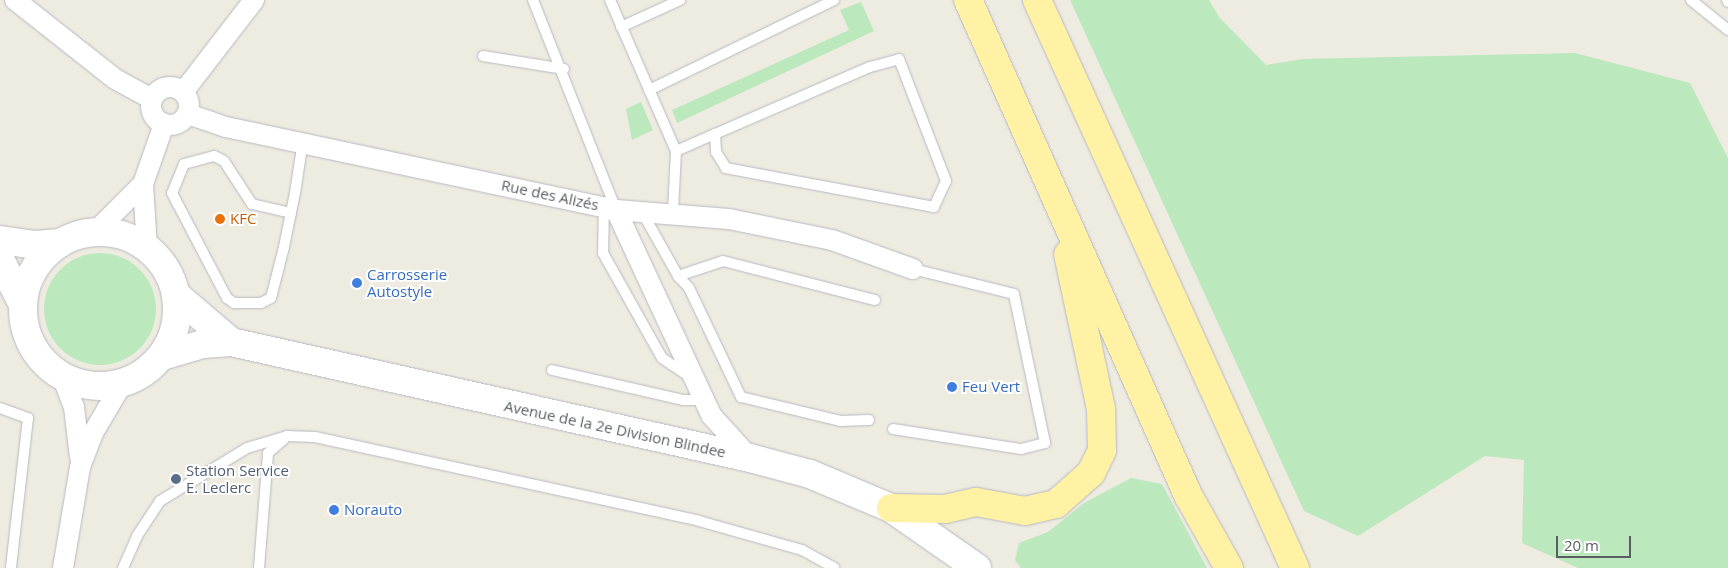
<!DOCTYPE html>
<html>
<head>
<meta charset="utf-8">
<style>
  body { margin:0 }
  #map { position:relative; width:1728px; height:568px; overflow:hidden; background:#eeebe1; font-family:"Open Sans",sans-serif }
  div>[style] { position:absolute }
  .green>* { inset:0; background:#bbe8bc }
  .round { border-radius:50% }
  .roads { filter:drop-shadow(0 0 1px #b7b9bf) drop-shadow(0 0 1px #b7b9bf) }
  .service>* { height:10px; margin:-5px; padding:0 5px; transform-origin:5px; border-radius:5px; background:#fff }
  .minor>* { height:20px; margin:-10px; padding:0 10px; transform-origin:10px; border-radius:10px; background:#fff }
  .minor>.ring { margin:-10px; padding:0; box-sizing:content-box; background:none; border:20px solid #fff; border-radius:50% }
  .secondary>* { height:28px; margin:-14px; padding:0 14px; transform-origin:14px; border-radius:14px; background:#fff }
  .secondary>.ring { margin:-14px; padding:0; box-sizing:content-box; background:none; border:28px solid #fff; border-radius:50% }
  .primary>* { height:28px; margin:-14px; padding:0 14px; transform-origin:14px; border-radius:14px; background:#fff2a5 }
  .dots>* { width:14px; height:14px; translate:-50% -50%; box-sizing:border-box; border:2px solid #fff; border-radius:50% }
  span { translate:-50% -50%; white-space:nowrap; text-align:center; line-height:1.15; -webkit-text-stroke:4px #fff; paint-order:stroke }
  .street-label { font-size:15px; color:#5a5e63 }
  .food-label { font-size:15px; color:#c56008 }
  .left { translate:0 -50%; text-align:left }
  .shop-label { font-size:15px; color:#366cbe }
  .service-label { font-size:15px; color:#4e5e75 }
  .scale { position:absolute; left:1556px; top:536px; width:75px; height:22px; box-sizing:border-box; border:2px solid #5a5e63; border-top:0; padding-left:6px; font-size:15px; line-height:18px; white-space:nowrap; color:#5a5e63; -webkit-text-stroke:4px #fff; paint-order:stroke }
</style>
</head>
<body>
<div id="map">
  <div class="green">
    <i style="clip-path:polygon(1070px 0,1209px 0,1219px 17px,1266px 65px,1303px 59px,1575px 53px,1690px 83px,1728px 158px,1728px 568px,1578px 568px,1522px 543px,1524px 460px,1485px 456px,1358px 536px,1304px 511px)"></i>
    <i style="clip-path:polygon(861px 2px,874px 31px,677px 123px,672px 110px,849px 30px,840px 10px)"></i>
    <i style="clip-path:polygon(641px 102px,653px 130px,632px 140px,626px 109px)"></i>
    <i class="round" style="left:44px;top:253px;width:112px;height:112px"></i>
    <i style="clip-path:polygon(1131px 478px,1162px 484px,1207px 568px,1021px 568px,1015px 560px,1019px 543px,1048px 532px,1084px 503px)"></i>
  </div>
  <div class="roads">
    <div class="service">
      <i style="left:533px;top:0;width:226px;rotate:68.4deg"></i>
      <i style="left:610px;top:0;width:165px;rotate:66.4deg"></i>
      <i style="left:1691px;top:0;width:48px;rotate:39deg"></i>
      <i style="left:1727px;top:0;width:2px;rotate:63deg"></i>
      <i style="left:621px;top:27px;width:65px;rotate:-24.6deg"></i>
      <i style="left:483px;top:56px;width:82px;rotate:9.1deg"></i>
      <i style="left:649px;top:90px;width:206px;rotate:-25.9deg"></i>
      <i style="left:604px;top:207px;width:46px;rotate:91.2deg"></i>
      <i style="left:603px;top:253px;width:120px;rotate:60.7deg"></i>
      <i style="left:662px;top:358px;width:32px;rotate:34deg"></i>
      <i style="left:673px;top:211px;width:60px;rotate:-87.1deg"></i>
      <i style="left:676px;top:151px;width:43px;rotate:-23.6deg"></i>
      <i style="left:715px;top:134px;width:169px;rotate:-23.4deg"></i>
      <i style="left:870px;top:67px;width:30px;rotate:-15deg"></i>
      <i style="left:899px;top:59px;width:131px;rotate:68.9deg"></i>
      <i style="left:946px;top:181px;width:29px;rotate:115deg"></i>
      <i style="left:934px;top:207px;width:212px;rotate:-169.4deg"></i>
      <i style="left:726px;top:168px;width:19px;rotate:-122deg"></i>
      <i style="left:716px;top:152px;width:18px;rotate:-93deg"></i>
      <i style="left:642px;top:212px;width:73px;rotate:60.6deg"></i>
      <i style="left:678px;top:276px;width:16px;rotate:47deg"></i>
      <i style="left:689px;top:288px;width:121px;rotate:64.5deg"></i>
      <i style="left:741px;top:397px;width:102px;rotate:13.6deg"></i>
      <i style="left:840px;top:421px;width:29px;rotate:-2deg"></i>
      <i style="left:291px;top:213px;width:40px;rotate:-167deg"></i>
      <i style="left:252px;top:204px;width:51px;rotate:-123.1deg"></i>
      <i style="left:224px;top:161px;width:11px;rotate:-153deg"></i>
      <i style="left:214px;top:156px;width:31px;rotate:165deg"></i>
      <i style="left:184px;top:164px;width:31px;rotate:112deg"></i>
      <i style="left:172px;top:193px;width:119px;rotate:62.4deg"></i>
      <i style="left:227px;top:298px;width:9px;rotate:36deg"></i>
      <i style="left:234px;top:303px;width:27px"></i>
      <i style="left:261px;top:303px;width:11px;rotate:-27deg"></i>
      <i style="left:271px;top:298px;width:53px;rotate:-75.7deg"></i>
      <i style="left:284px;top:247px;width:55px;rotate:-78.5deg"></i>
      <i style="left:295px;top:193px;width:53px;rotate:-81.3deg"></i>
      <i style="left:678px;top:276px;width:47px;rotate:-18.4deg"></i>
      <i style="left:723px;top:261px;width:157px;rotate:14.4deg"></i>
      <i style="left:552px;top:370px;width:134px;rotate:12.9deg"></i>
      <i style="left:683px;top:400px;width:21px"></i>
      <i style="left:0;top:408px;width:30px;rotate:20deg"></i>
      <i style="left:28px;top:418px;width:151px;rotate:96.5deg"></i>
      <i style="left:893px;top:429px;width:130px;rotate:8.9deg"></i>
      <i style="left:1021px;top:449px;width:25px;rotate:-14deg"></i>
      <i style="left:1045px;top:443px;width:152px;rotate:-101.8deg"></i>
      <i style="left:1014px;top:294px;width:104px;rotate:-166.1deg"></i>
      <i style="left:123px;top:568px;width:35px;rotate:-66deg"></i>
      <i style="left:137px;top:536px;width:42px;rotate:-56.7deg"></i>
      <i style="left:160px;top:501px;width:102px;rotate:-31.3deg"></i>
      <i style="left:247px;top:448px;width:42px;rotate:-16.7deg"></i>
      <i style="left:287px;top:436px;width:28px;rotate:2deg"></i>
      <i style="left:315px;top:437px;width:393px;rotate:12.3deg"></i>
      <i style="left:699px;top:521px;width:107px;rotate:15.7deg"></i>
      <i style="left:802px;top:550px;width:37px;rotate:29deg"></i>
      <i style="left:259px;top:568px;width:115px;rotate:-85.5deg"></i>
      <i style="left:268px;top:453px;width:21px;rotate:-41deg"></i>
    </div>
    <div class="minor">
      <i style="left:15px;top:0;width:127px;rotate:38.3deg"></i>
      <i style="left:115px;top:79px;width:42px;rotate:28.4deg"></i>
      <i class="ring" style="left:151px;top:87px;width:18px;height:18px"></i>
      <i style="left:184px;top:91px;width:115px;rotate:-52.4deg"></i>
      <i style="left:188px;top:114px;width:40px;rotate:18.9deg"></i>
      <i style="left:226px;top:127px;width:399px;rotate:12deg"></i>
      <i style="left:616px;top:210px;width:113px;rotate:4.6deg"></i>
      <i style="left:729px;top:219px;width:105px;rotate:11.5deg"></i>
      <i style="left:832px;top:240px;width:86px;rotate:19.7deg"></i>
      <i style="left:616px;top:210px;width:226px;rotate:65.1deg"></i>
      <i style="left:711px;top:415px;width:57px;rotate:47.9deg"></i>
      <i style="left:95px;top:232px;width:68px;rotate:-45deg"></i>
      <i style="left:147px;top:248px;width:64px;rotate:-93.6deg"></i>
      <i style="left:143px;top:184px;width:64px;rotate:-70.7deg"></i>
      <i style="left:62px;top:376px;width:33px;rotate:69deg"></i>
      <i style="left:74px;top:407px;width:50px;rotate:83.2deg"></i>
      <i style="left:63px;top:568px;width:102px;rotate:-80.4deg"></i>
      <i style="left:80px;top:467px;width:36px;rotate:-69deg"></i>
      <i style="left:93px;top:433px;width:57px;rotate:-59.4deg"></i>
    </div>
    <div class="secondary">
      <i class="ring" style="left:23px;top:232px;width:126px;height:126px"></i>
      <i style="left:0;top:240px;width:36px;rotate:8deg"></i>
      <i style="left:36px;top:245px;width:24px;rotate:-5deg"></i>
      <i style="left:0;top:259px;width:51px;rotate:63.4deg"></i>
      <i style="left:176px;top:295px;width:72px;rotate:40.5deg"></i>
      <i style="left:162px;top:356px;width:43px;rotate:-16.3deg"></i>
      <i style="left:203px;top:344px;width:28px;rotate:-4deg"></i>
      <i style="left:231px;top:342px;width:532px;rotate:12.6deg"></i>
      <i style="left:750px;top:458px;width:62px;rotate:14.9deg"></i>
      <i style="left:810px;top:474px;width:88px;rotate:22.8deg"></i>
      <i style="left:891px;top:508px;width:105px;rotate:34.9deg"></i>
    </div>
    <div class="primary">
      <i style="left:968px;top:0;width:542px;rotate:66.04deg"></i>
      <i style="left:1188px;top:495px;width:84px;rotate:60.7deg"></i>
      <i style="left:1037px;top:0;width:624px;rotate:65.57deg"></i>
      <i style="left:891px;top:508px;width:54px;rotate:1.1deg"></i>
      <i style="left:945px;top:509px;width:32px;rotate:-13deg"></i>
      <i style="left:976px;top:502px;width:50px;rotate:10.4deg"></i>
      <i style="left:1025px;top:511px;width:32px;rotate:-13deg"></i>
      <i style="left:1056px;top:504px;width:47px;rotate:-41.5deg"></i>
      <i style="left:1091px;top:473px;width:25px;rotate:-64deg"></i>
      <i style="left:1102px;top:450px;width:41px;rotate:-91.4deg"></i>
      <i style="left:1101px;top:409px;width:158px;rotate:-102deg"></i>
    </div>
  </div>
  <div class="dots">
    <i style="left:220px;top:219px;background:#e8710a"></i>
    <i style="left:357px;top:283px;background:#3f7fe0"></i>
    <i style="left:952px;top:387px;background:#3f7fe0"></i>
    <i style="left:176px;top:479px;background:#5c6f8a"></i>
    <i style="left:334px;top:510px;background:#3f7fe0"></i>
  </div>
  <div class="street-label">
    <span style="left:550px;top:195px;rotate:12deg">Rue des Alizés</span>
    <span style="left:615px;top:429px;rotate:12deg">Avenue de la 2e Division Blindee</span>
  </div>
  <div class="food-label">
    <span class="left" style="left:230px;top:219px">KFC</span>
  </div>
  <div class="shop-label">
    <span class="left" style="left:367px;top:283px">Carrosserie<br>Autostyle</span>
    <span class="left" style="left:962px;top:387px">Feu Vert</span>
    <span class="left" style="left:344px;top:510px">Norauto</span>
  </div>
  <div class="service-label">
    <span class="left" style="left:186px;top:479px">Station Service<br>E. Leclerc</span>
  </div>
  <div class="scale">20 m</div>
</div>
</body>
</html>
